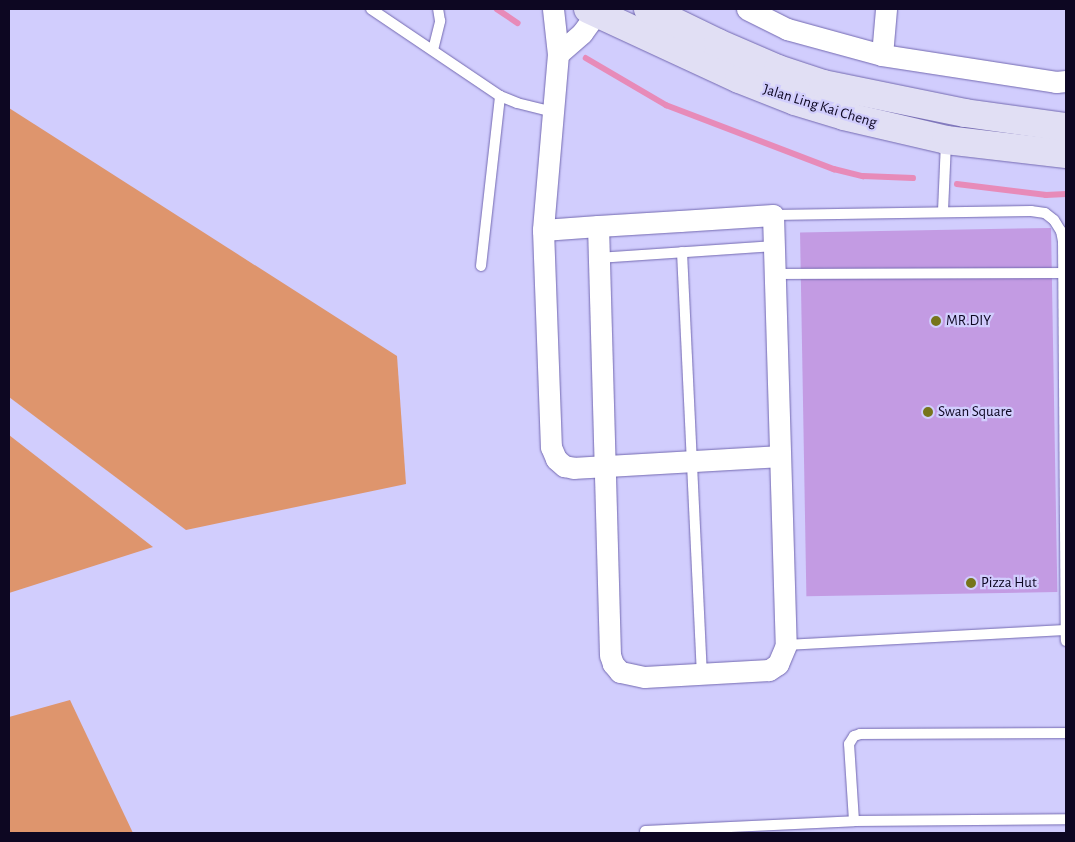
<!DOCTYPE html>
<html>
<head>
<meta charset="utf-8">
<style>
  body { margin:0 }
  #map { position:relative; width:1075px; height:842px; overflow:hidden; background:#d1cdfd; font-family:"Alegreya Sans",sans-serif }
  div>[style] { position:absolute }
  .green>* { inset:0; background:#de956d }
  .stream>* { height:5.5px; margin:-2.75px; padding:0 2.75px; transform-origin:2.75px; border-radius:2.75px; background:#e78bb9 }
  .building>* { inset:0; background:#c39be3; transform-origin:0 0 }
  .roads { filter:drop-shadow(0 0 1px #7369b1) drop-shadow(0 0 1px #7369b1) }
  .lane>* { height:10px; margin:-5px; padding:0 5px; transform-origin:5px; border-radius:5px; background:#fff }
  .street>* { height:21px; margin:-10.5px; padding:0 10.5px; transform-origin:10.5px; border-radius:10.5px; background:#fff }
  .secondary>* { height:28px; margin:-14px; padding:0 14px; transform-origin:14px; border-radius:14px; background:#e1dff4 }
  .dots>* { width:14px; height:14px; translate:-50% -50%; box-sizing:border-box; border:2px solid #d1cdfd; border-radius:50% }
  span { translate:-50% -50%; white-space:nowrap; text-align:center; line-height:1.15; -webkit-text-stroke:4.5px #d1cdfd; paint-order:stroke }
  .street-label { font-size:15px; color:#0d0722 }
  .poi-label { font-size:15px; color:#0d0722 }
  .left { translate:0 -50%; text-align:left }
  .frame { position:absolute; inset:0; border:10px solid #0d0722; pointer-events:none }
</style>
</head>
<body>
<div id="map">
  <div class="green">
    <i style="clip-path:polygon(9px 108px,397px 356px,406px 484px,186px 530px,9px 397px)"></i>
    <i style="clip-path:polygon(9px 435px,153px 547px,9px 593px)"></i>
    <i style="clip-path:polygon(70px 700px,133px 833px,9px 833px,9px 717px)"></i>
  </div>
  <div class="stream">
    <i style="left:497px;top:9px;width:25px;rotate:34deg"></i>
    <i style="left:586px;top:58px;width:93px;rotate:30.4deg"></i>
    <i style="left:666px;top:105px;width:180px;rotate:20.9deg"></i>
    <i style="left:834px;top:169px;width:30px;rotate:14deg"></i>
    <i style="left:863px;top:176px;width:50px;rotate:2.3deg"></i>
    <i style="left:957px;top:184px;width:90px;rotate:7deg"></i>
    <i style="left:1046px;top:195px;width:20px;rotate:-3deg"></i>
  </div>
  <div class="building">
    <i style="left:1051px;top:228px;width:364px;height:251px;rotate:89deg"></i>
  </div>
  <div class="roads">
    <div class="lane">
      <i style="left:371px;top:9px;width:156px;rotate:34deg"></i>
      <i style="left:500px;top:96px;width:18px;rotate:22deg"></i>
      <i style="left:517px;top:103px;width:37px;rotate:14deg"></i>
      <i style="left:433px;top:50px;width:30px;rotate:-76deg"></i>
      <i style="left:440px;top:21px;width:12px;rotate:-99deg"></i>
      <i style="left:943px;top:211px;width:69px;rotate:-87.5deg"></i>
      <i style="left:773px;top:215px;width:258px;rotate:-0.9deg"></i>
      <i style="left:1031px;top:211px;width:14px;rotate:8deg"></i>
      <i style="left:1045px;top:213px;width:11px;rotate:38deg"></i>
      <i style="left:1054px;top:220px;width:13px;rotate:58deg"></i>
      <i style="left:1061px;top:231px;width:10px;rotate:79deg"></i>
      <i style="left:1063px;top:241px;width:400px;rotate:89.6deg"></i>
      <i style="left:682px;top:252px;width:423px;rotate:87.3deg"></i>
      <i style="left:599px;top:258px;width:175px;rotate:-3.9deg"></i>
      <i style="left:481px;top:266px;width:171px;rotate:-83.6deg"></i>
      <i style="left:774px;top:274px;width:289px;rotate:-0.2deg"></i>
      <i style="left:786px;top:645px;width:279px;rotate:-3.1deg"></i>
      <i style="left:854px;top:821px;width:77px;rotate:-93.7deg"></i>
      <i style="left:849px;top:744px;width:9px;rotate:-58deg"></i>
      <i style="left:854px;top:736px;width:6px;rotate:-18deg"></i>
      <i style="left:860px;top:734px;width:206px;rotate:-0.3deg"></i>
      <i style="left:645px;top:831px;width:209px;rotate:-2.7deg"></i>
      <i style="left:854px;top:821px;width:212px;rotate:-0.5deg"></i>
    </div>
    <div class="street">
      <i style="left:553px;top:9px;width:45px;rotate:83.7deg"></i>
      <i style="left:558px;top:54px;width:177px;rotate:94.9deg"></i>
      <i style="left:543px;top:230px;width:217px;rotate:87.9deg"></i>
      <i style="left:551px;top:447px;width:13px;rotate:67deg"></i>
      <i style="left:556px;top:459px;width:11px;rotate:41deg"></i>
      <i style="left:564px;top:466px;width:10px;rotate:11deg"></i>
      <i style="left:574px;top:468px;width:206px;rotate:-3.3deg"></i>
      <i style="left:747px;top:9px;width:45px;rotate:26.6deg"></i>
      <i style="left:787px;top:29px;width:98px;rotate:15.3deg"></i>
      <i style="left:882px;top:55px;width:176px;rotate:8.8deg"></i>
      <i style="left:1056px;top:82px;width:10px;rotate:-6deg"></i>
      <i style="left:558px;top:54px;width:32px;rotate:-41deg"></i>
      <i style="left:582px;top:33px;width:24px;rotate:-54deg"></i>
      <i style="left:882px;top:55px;width:46px;rotate:-85deg"></i>
      <i style="left:543px;top:230px;width:55px;rotate:-4.2deg"></i>
      <i style="left:598px;top:226px;width:82px;rotate:-3.5deg"></i>
      <i style="left:680px;top:221px;width:93px;rotate:-3.7deg"></i>
      <i style="left:773px;top:215px;width:430px;rotate:88.3deg"></i>
      <i style="left:786px;top:645px;width:21px;rotate:113deg"></i>
      <i style="left:778px;top:664px;width:11px;rotate:146deg"></i>
      <i style="left:769px;top:670px;width:125px;rotate:176.8deg"></i>
      <i style="left:644px;top:677px;width:25px;rotate:-168deg"></i>
      <i style="left:620px;top:672px;width:11px;rotate:-131deg"></i>
      <i style="left:613px;top:664px;width:9px;rotate:-108deg"></i>
      <i style="left:610px;top:655px;width:429px;rotate:-91.6deg"></i>
    </div>
    <div class="secondary">
      <i style="left:588px;top:9px;width:166px;rotate:24.9deg"></i>
      <i style="left:739px;top:79px;width:60px;rotate:21.4deg"></i>
      <i style="left:795px;top:101px;width:51px;rotate:17deg"></i>
      <i style="left:844px;top:116px;width:105px;rotate:13.2deg"></i>
      <i style="left:946px;top:140px;width:121px;rotate:6.7deg"></i>
      <i style="left:648px;top:9px;width:78px;rotate:25.9deg"></i>
      <i style="left:718px;top:43px;width:65px;rotate:23.4deg"></i>
      <i style="left:778px;top:69px;width:47px;rotate:18.4deg"></i>
      <i style="left:823px;top:84px;width:145px;rotate:11.5deg"></i>
      <i style="left:965px;top:113px;width:102px;rotate:7.9deg"></i>
    </div>
  </div>
  <div class="dots">
    <i style="left:936px;top:321px;background:#76751b"></i>
    <i style="left:928px;top:412px;background:#76751b"></i>
    <i style="left:971px;top:583px;background:#76751b"></i>
  </div>
  <div class="street-label">
    <span style="left:820px;top:106px;rotate:17deg">Jalan Ling Kai Cheng</span>
  </div>
  <div class="poi-label">
    <span class="left" style="left:946px;top:321px">MR.DIY</span>
    <span class="left" style="left:938px;top:412px">Swan Square</span>
    <span class="left" style="left:981px;top:583px">Pizza Hut</span>
  </div>
  <div class="frame"></div>
</div>
</body>
</html>
